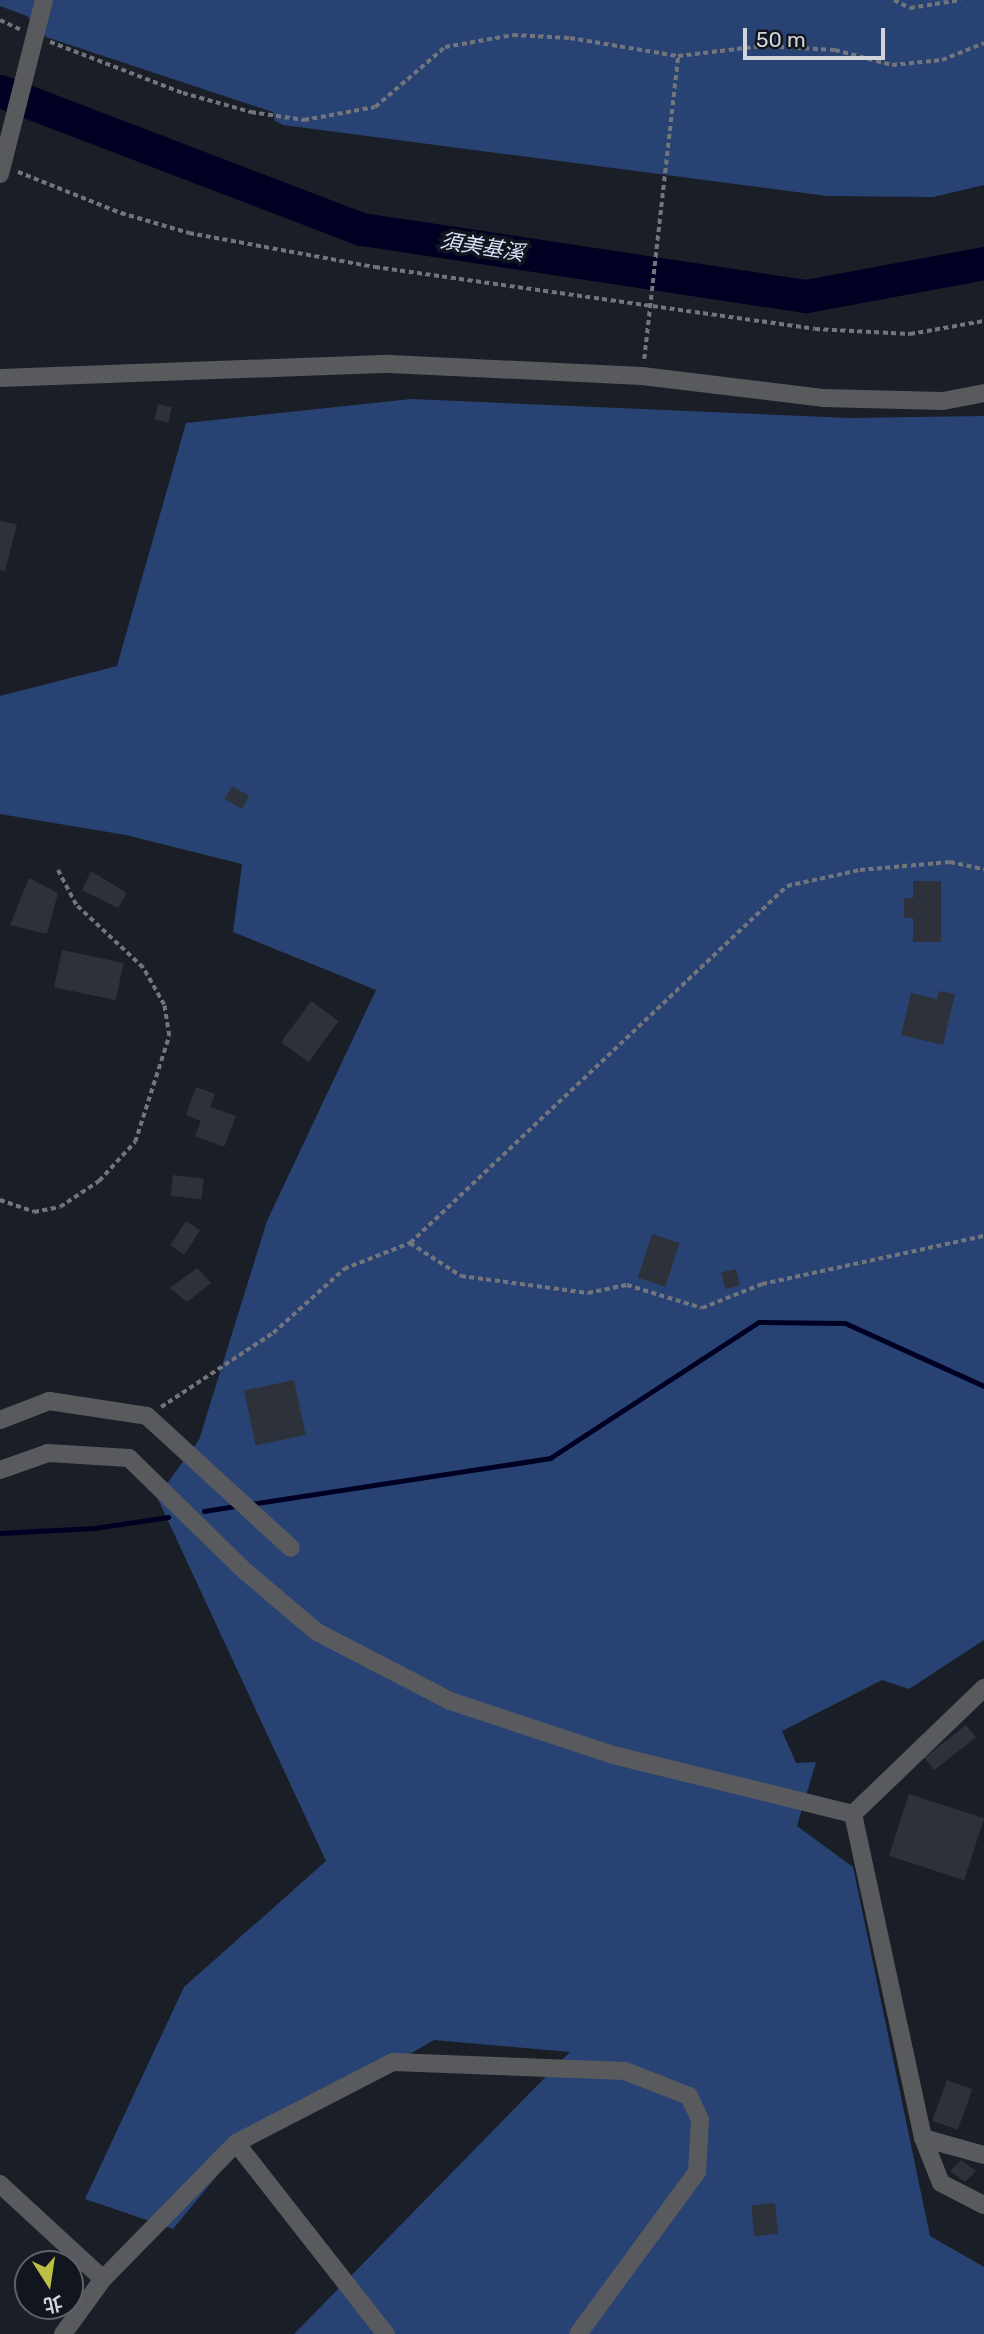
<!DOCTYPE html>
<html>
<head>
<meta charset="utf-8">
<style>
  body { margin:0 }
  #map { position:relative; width:984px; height:2334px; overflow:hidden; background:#1a1e26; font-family:Rubik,"Noto Sans TC",sans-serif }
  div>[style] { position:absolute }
  .green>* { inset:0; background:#284373 }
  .stream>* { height:5px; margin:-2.5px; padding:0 2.5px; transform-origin:2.5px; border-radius:2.5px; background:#000122 }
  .river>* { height:33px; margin:-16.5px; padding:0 16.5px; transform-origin:16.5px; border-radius:16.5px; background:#000122 }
  .building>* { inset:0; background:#2d323a; transform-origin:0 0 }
  .path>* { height:3.5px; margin-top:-1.75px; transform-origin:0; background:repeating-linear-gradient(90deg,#72757c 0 5px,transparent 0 8.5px) }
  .minor>* { height:18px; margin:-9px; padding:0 9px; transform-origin:9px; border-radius:9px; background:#585a5e }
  span { translate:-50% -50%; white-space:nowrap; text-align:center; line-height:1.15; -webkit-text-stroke:7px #11151d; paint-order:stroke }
  .water-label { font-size:21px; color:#d9e5fa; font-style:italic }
  .north { position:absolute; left:14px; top:2250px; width:70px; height:70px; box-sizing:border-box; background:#11151d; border:2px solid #5e6168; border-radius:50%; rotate:168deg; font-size:19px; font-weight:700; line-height:28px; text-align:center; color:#d1d4d9 }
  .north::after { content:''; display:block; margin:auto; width:24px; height:32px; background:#bbc044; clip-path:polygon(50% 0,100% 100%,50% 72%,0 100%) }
  .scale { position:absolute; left:743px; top:28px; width:142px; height:32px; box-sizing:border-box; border:4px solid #d1d4d9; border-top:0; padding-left:9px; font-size:21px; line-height:24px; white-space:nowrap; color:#d1d4d9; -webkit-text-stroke:5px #11151d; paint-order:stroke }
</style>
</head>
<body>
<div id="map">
  <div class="green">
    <i style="clip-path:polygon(0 0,984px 0,984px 185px,933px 197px,827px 196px,283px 125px,275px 121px,273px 112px,46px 37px,27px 16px,0 6px)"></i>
    <i style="clip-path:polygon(411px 399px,849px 418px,984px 416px,984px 1640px,909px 1689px,882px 1680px,782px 1731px,796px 1763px,816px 1762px,797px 1826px,853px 1867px,930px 2236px,984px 2267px,984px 2334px,294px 2334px,570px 2052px,434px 2040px,235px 2154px,173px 2229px,85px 2199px,184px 1987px,326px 1861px,157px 1497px,199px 1440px,267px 1221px,376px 990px,233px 932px,242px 864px,126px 835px,0 814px,0 696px,117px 666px,186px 423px)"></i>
  </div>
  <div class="stream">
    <i style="left:250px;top:1504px;width:304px;rotate:-8.7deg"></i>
    <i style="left:550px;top:1458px;width:249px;rotate:-33.1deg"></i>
    <i style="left:759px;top:1322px;width:86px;rotate:0.7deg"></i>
    <i style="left:845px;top:1323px;width:153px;rotate:24.4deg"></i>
    <i style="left:204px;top:1511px;width:33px;rotate:-9deg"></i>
    <i style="left:0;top:1533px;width:94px;rotate:-3deg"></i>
    <i style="left:94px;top:1528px;width:75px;rotate:-8.5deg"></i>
  </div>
  <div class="river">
    <i style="left:0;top:91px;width:387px;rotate:20.9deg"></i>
    <i style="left:362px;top:229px;width:449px;rotate:8.6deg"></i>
    <i style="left:806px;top:296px;width:181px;rotate:-10.5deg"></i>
  </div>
  <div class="building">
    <i style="left:158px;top:404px;width:14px;height:16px;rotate:12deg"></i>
    <i style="clip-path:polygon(0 521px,17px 524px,5px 571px,0 570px)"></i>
    <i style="left:232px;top:786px;width:20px;height:15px;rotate:30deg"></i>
    <i style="clip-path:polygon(91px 871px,127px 893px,118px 908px,82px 890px)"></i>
    <i style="clip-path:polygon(29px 878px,58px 893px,47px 934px,10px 925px)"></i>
    <i style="clip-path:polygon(913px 881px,941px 881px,941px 942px,913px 942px,913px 918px,904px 918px,904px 898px,913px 898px)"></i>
    <i style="left:62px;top:950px;width:63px;height:38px;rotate:12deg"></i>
    <i style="clip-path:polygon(939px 991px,955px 994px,943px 1045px,901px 1035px,911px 993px,937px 999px)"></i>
    <i style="left:311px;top:1001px;width:34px;height:51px;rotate:36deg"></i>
    <i style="clip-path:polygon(196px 1087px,215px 1094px,210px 1107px,236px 1116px,224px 1147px,195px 1136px,201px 1121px,186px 1115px)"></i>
    <i style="left:173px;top:1175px;width:31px;height:21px;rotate:7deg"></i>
    <i style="left:186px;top:1221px;width:17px;height:29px;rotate:33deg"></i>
    <i style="left:652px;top:1234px;width:29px;height:46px;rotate:18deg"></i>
    <i style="clip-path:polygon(197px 1268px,211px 1283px,187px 1302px,170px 1288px)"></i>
    <i style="left:736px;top:1269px;width:17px;height:15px;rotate:77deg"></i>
    <i style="left:294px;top:1380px;width:56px;height:51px;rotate:78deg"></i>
    <i style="left:966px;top:1725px;width:16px;height:53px;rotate:52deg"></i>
    <i style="left:909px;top:1794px;width:79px;height:65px;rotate:18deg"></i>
    <i style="left:947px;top:2080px;width:27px;height:43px;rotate:20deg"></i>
    <i style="clip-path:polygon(961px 2160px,976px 2171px,965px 2182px,950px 2171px)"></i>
    <i style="left:775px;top:2203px;width:31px;height:24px;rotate:84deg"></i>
  </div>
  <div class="path">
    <i style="left:894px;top:0;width:18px;rotate:27deg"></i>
    <i style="left:910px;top:8px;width:51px;rotate:-9.1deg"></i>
    <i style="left:0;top:20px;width:23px;rotate:25deg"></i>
    <i style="left:50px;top:42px;width:142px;rotate:21deg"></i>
    <i style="left:183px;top:93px;width:71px;rotate:15.6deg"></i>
    <i style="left:251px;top:112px;width:54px;rotate:8.6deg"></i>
    <i style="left:304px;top:120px;width:72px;rotate:-10.4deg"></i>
    <i style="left:375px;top:107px;width:92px;rotate:-40.6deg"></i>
    <i style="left:445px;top:47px;width:69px;rotate:-10deg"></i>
    <i style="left:513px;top:35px;width:57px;rotate:3deg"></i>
    <i style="left:570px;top:38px;width:109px;rotate:9.5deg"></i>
    <i style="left:18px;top:172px;width:111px;rotate:21.7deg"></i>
    <i style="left:121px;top:213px;width:71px;rotate:16.4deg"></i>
    <i style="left:189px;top:233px;width:189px;rotate:10.4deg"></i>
    <i style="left:375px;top:267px;width:444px;rotate:8deg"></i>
    <i style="left:815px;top:329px;width:95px;rotate:3deg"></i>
    <i style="left:910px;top:334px;width:75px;rotate:-10deg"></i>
    <i style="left:644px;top:359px;width:305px;rotate:-83.6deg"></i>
    <i style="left:678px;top:56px;width:85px;rotate:-6.8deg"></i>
    <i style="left:762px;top:46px;width:73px;rotate:3.1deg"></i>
    <i style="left:835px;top:50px;width:59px;rotate:14.7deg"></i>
    <i style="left:892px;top:65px;width:50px;rotate:-5.7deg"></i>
    <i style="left:942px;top:60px;width:45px;rotate:-22deg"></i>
    <i style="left:0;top:1200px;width:36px;rotate:19deg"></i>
    <i style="left:34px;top:1212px;width:26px;rotate:-11deg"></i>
    <i style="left:60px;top:1207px;width:47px;rotate:-33.7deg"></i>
    <i style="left:99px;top:1181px;width:53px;rotate:-47.3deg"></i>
    <i style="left:135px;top:1142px;width:111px;rotate:-72.2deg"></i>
    <i style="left:169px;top:1036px;width:31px;rotate:-99deg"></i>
    <i style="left:164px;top:1005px;width:43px;rotate:-119.6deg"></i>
    <i style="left:143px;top:968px;width:92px;rotate:-136.8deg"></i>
    <i style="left:76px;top:905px;width:41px;rotate:-117.8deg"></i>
    <i style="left:410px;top:1243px;width:61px;rotate:32.9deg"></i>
    <i style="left:461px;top:1276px;width:128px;rotate:7.6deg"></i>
    <i style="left:588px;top:1293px;width:40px;rotate:-12deg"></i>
    <i style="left:627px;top:1285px;width:78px;rotate:17deg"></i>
    <i style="left:702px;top:1308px;width:65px;rotate:-21.8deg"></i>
    <i style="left:762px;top:1284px;width:227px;rotate:-12.2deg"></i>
    <i style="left:161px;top:1407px;width:134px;rotate:-33.5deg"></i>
    <i style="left:273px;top:1333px;width:96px;rotate:-42deg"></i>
    <i style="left:344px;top:1269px;width:71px;rotate:-21.5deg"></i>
    <i style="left:410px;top:1243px;width:519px;rotate:-43.44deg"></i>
    <i style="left:787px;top:886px;width:75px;rotate:-12.4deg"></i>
    <i style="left:860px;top:870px;width:90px;rotate:-5.1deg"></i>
    <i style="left:950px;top:862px;width:35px;rotate:12deg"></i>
  </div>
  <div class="minor">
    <i style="left:0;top:174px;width:179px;rotate:-75.8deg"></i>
    <i style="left:0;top:378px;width:389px;rotate:-2.1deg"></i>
    <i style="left:389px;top:364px;width:253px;rotate:2.7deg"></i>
    <i style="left:642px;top:376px;width:182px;rotate:6.9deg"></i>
    <i style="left:823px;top:398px;width:120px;rotate:1.4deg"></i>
    <i style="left:943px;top:401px;width:42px;rotate:-11deg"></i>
    <i style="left:0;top:1420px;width:53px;rotate:-21.2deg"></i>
    <i style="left:49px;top:1401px;width:99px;rotate:8.7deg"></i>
    <i style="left:147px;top:1416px;width:195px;rotate:42.5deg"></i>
    <i style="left:0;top:1470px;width:51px;rotate:-19.5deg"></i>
    <i style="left:48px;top:1453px;width:81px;rotate:3.5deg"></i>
    <i style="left:129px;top:1458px;width:163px;rotate:44.3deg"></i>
    <i style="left:246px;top:1572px;width:93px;rotate:40.2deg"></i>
    <i style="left:317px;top:1632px;width:150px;rotate:27.4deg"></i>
    <i style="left:450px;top:1701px;width:172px;rotate:18.3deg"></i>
    <i style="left:613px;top:1755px;width:247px;rotate:13.8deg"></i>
    <i style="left:853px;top:1814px;width:182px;rotate:-43.9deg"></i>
    <i style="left:853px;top:1814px;width:331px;rotate:77.8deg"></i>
    <i style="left:923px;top:2138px;width:48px;rotate:68.2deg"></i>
    <i style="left:941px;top:2183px;width:48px;rotate:27.1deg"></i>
    <i style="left:923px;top:2138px;width:63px;rotate:15.6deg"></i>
    <i style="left:236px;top:2143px;width:243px;rotate:51.9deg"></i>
    <i style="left:0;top:2184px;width:140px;rotate:42.7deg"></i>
    <i style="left:63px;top:2334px;width:68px;rotate:-54deg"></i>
    <i style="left:103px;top:2279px;width:190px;rotate:-45.6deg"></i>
    <i style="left:236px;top:2143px;width:177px;rotate:-27.3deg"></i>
    <i style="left:393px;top:2062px;width:232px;rotate:2.2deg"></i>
    <i style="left:625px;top:2071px;width:69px;rotate:21.3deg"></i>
    <i style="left:689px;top:2096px;width:26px;rotate:65deg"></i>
    <i style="left:700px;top:2120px;width:52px;rotate:93.3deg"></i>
    <i style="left:697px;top:2172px;width:201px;rotate:126.3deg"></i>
  </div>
  <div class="water-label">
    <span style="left:482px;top:247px;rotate:9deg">須美基溪</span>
  </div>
  <div class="north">北</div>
  <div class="scale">50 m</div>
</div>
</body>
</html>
